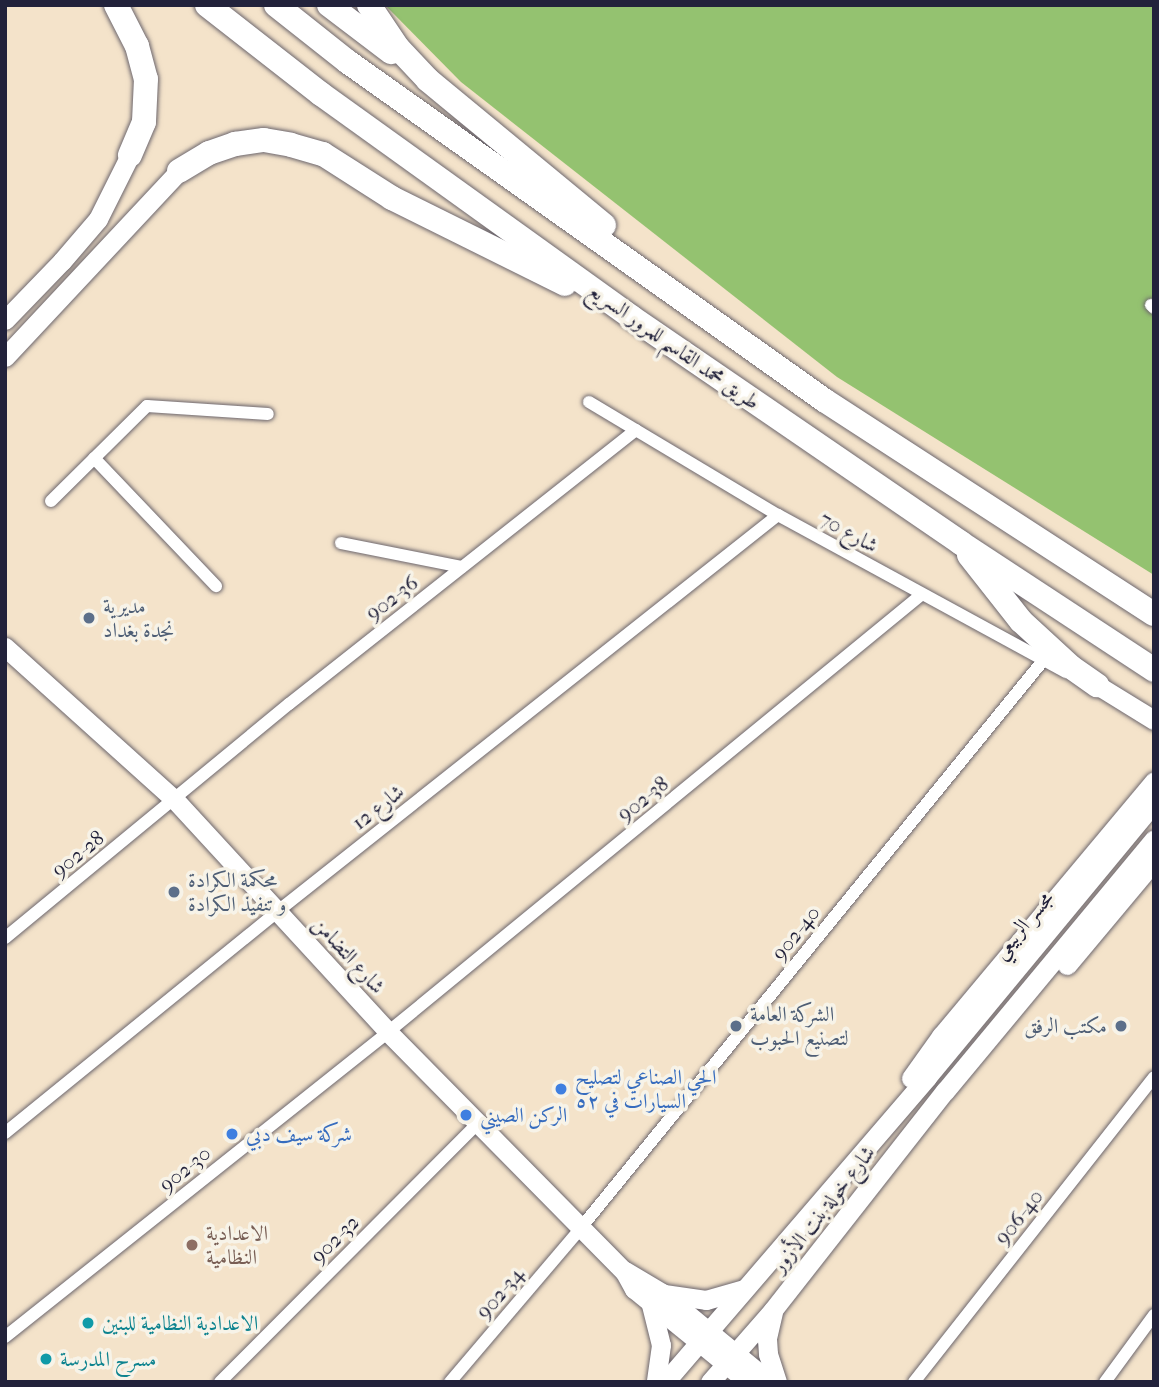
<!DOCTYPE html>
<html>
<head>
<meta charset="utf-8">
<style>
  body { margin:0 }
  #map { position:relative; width:1159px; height:1387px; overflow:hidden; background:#f4e3ca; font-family:"IM FELL French Canon",Amiri,serif }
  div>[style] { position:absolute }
  .green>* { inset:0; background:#94c270 }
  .roads { filter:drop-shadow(0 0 2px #6c666d) drop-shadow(0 0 2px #6c666d) }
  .street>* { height:12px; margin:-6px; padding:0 6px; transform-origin:6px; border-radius:6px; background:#fff }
  .secondary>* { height:19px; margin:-9.5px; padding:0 9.5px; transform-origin:9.5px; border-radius:9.5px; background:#fff }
  .highway>* { height:24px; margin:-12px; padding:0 12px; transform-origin:12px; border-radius:12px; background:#fff }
  .dots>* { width:19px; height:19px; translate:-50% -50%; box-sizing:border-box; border:4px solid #f7f3e8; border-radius:50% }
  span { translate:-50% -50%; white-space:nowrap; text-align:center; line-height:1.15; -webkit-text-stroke:7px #f7f3e8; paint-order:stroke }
  .street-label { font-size:21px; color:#22223b }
  .service-label { font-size:21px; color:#4e5e75 }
  .left { translate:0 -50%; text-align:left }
  .right { translate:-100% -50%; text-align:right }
  .shop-label { font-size:21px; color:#366cbe }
  .education-label { font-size:21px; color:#785e54 }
  .culture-label { font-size:21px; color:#0d838f }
  .frame { position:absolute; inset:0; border:7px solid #22223b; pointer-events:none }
</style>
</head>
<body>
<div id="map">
  <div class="green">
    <i style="clip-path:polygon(385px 5px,1154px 5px,1154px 575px,837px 377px,461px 82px)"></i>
  </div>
  <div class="roads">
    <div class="street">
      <i style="left:1151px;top:305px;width:4px;rotate:45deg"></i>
      <i style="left:589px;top:402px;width:220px;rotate:30.9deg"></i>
      <i style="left:778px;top:515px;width:328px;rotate:28.6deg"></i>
      <i style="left:94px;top:458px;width:177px;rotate:46.4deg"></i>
      <i style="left:51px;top:501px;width:135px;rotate:-44.7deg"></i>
      <i style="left:147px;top:406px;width:121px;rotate:3.8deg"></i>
      <i style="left:341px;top:543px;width:123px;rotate:11.2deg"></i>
      <i style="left:5px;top:938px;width:368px;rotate:-39.5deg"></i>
      <i style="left:289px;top:704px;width:442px;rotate:-38.3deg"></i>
      <i style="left:5px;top:1133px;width:352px;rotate:-39.1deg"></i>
      <i style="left:278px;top:911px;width:638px;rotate:-38.38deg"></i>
      <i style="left:5px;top:1337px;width:490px;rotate:-38.5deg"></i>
      <i style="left:388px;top:1032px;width:689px;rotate:-39.35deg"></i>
      <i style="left:220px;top:1382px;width:366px;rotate:-45.1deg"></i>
      <i style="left:450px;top:1382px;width:201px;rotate:-49.6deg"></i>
      <i style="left:580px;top:1229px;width:731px;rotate:-50.83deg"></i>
      <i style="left:914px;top:1382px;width:388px;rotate:-51.8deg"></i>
      <i style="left:1105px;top:1382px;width:83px;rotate:-53.8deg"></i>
    </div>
    <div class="secondary">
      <i style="left:5px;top:320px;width:82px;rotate:-46deg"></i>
      <i style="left:62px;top:261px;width:55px;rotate:-49.4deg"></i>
      <i style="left:98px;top:219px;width:72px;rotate:-63.4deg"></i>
      <i style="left:5px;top:357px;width:255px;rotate:-46.9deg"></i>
      <i style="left:5px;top:647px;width:229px;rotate:42deg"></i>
      <i style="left:175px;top:800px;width:315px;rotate:47.4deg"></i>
      <i style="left:388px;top:1032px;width:336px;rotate:45.4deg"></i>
      <i style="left:624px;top:1271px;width:21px;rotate:61deg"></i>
      <i style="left:634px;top:1289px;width:147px;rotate:39.2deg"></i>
      <i style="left:1097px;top:685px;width:67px;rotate:31.6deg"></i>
      <i style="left:1067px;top:965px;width:136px;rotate:-50.1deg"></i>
      <i style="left:911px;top:1078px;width:52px;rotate:-54.5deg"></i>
      <i style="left:941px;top:1036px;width:332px;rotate:-50.1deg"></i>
      <i style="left:625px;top:1271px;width:43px;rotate:30.7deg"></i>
      <i style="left:662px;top:1293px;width:140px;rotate:39.5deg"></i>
      <i style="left:664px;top:1294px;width:42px;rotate:8.1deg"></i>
      <i style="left:706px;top:1300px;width:40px;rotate:-16deg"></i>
      <i style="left:651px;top:1305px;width:41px;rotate:76deg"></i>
      <i style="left:661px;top:1345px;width:37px;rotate:98deg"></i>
      <i style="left:773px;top:1312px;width:28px;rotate:103deg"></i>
      <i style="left:767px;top:1339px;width:15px;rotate:86deg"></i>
      <i style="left:768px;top:1354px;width:29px;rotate:72deg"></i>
      <i style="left:665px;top:1382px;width:402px;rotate:-49.3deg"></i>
      <i style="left:927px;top:1077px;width:356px;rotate:-50.4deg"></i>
      <i style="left:710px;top:1382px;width:96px;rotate:-48.8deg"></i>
      <i style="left:773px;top:1310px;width:278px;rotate:-51.9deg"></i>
      <i style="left:945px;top:1091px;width:327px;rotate:-50.3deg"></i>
    </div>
    <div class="highway">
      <i style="left:116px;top:5px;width:46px;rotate:62.9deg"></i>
      <i style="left:137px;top:46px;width:34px;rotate:75deg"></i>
      <i style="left:146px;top:79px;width:43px;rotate:92.7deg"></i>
      <i style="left:144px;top:122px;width:36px;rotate:113deg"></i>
      <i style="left:207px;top:5px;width:145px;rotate:38deg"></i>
      <i style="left:321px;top:94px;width:382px;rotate:35.7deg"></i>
      <i style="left:631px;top:317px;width:400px;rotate:34.4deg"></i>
      <i style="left:961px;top:543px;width:231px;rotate:33.3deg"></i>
      <i style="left:276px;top:5px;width:92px;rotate:38.4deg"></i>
      <i style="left:348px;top:62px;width:584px;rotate:35.38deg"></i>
      <i style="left:824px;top:400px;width:393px;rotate:33deg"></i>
      <i style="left:329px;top:5px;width:78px;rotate:37.2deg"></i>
      <i style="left:369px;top:5px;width:52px;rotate:56deg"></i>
      <i style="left:398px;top:48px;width:44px;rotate:46.8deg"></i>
      <i style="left:428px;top:80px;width:228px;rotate:39.5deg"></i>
      <i style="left:179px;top:171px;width:35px;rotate:-31deg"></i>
      <i style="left:209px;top:153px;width:28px;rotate:-19deg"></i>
      <i style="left:235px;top:144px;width:29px;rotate:-8deg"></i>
      <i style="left:264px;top:140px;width:27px;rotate:10deg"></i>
      <i style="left:291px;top:145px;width:33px;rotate:16deg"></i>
      <i style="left:323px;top:154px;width:82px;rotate:32.5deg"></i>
      <i style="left:392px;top:198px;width:193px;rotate:26.4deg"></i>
      <i style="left:969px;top:555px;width:84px;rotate:51.8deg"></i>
      <i style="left:1021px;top:621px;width:68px;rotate:42.6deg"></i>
      <i style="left:1071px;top:667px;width:32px;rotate:35deg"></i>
    </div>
  </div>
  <div class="dots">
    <i style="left:89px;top:618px;background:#5c6f8a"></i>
    <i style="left:174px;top:892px;background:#5c6f8a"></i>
    <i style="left:736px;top:1026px;background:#5c6f8a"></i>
    <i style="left:1121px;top:1026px;background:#5c6f8a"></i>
    <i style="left:561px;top:1089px;background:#3f7fe0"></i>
    <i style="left:466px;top:1115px;background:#3f7fe0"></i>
    <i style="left:232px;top:1134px;background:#3f7fe0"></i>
    <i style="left:192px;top:1245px;background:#8d6e63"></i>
    <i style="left:88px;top:1323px;background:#0f9aa8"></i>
    <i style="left:46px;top:1359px;background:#0f9aa8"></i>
  </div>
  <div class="street-label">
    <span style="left:674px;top:346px;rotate:35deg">طريق محمد القاسم للمرور السريع</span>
    <span style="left:849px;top:532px;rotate:29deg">شارع 70</span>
    <span style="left:392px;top:598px;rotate:-38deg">902-36</span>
    <span style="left:643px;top:799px;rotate:-39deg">902-38</span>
    <span style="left:378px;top:807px;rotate:-38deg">شارع 12</span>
    <span style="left:78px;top:854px;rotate:-39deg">902-28</span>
    <span style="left:1023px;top:925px;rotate:-50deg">مجسر الربيعي</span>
    <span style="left:796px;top:933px;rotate:-51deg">902-40</span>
    <span style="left:349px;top:955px;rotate:48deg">شارع التضامن</span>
    <span style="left:185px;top:1169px;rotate:-39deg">902-30</span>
    <span style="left:823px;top:1209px;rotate:-52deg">شارع خولة بنت الأزور</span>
    <span style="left:1019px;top:1217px;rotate:-52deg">906-40</span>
    <span style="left:335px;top:1239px;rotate:-45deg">902-32</span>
    <span style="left:500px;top:1293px;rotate:-50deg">902-34</span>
  </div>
  <div class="service-label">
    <span class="left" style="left:103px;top:618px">مديرية<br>نجدة بغداد</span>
    <span class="left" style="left:188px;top:892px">محكمة الكرادة<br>و تنفيذ الكرادة</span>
    <span class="left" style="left:750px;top:1026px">الشركة العامة<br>لتصنيع الحبوب</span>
    <span class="right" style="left:1107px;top:1026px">مكتب الرفق</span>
  </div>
  <div class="shop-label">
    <span class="left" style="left:575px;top:1089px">الحي الصناعي لتصليح<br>السيارات في ٥٢</span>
    <span class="left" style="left:480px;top:1115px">الركن الصيني</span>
    <span class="left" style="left:246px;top:1134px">شركة سيف دبي</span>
  </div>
  <div class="education-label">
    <span class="left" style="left:206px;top:1245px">الاعدادية<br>النظامية</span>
  </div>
  <div class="culture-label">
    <span class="left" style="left:102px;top:1323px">الاعدادية النظامية للبنين</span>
    <span class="left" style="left:60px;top:1359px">مسرح المدرسة</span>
  </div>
  <div class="frame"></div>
</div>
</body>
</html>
